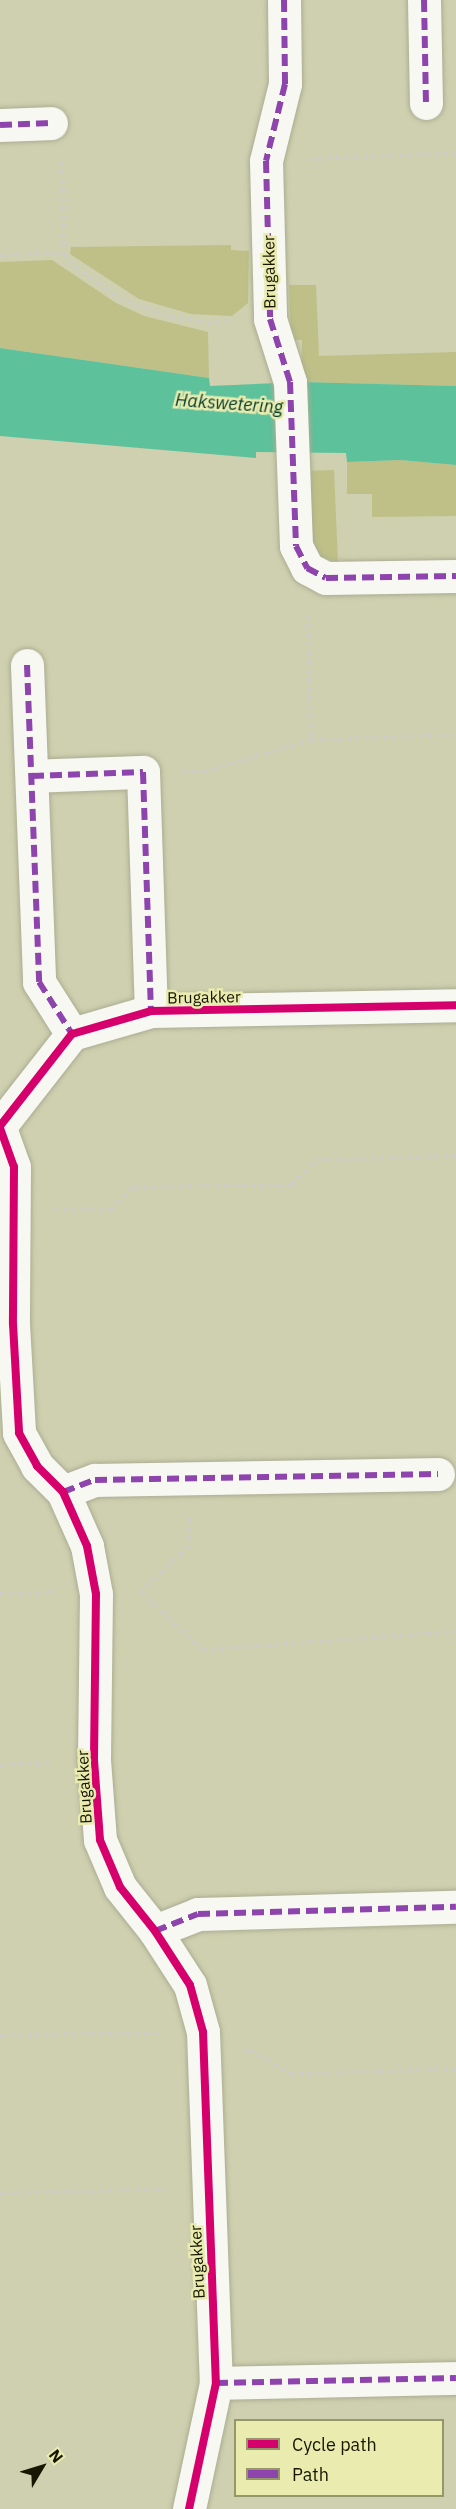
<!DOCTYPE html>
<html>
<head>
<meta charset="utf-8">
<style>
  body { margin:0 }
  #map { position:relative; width:456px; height:2509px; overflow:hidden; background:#ced0af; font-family:"IBM Plex Sans",sans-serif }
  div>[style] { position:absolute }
  .green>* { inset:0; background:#bec087 }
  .water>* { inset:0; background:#5dc19b }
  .path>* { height:4px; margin-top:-2px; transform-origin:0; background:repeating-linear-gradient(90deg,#cdcdc3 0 4.5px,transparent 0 9px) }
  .roads { filter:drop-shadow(0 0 2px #acad93) drop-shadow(0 0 2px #acad93) }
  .minor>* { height:33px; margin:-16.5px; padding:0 16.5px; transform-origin:16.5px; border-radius:16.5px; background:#f8f8f3 }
  .quiet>* { height:6px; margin-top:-3px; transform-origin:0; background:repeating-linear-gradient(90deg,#8e44ad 0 12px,transparent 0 18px) }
  .cycleway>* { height:8px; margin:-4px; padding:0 4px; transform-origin:4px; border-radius:4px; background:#d6006c }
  span { translate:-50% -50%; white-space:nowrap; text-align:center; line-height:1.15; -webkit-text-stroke:5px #e9ebaf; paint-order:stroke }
  .street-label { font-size:16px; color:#161601 }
  .water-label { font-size:18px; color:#003c2c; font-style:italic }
  .legend { position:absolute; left:234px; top:2419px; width:210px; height:78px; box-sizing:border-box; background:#e9ebaf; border:2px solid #959669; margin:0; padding:8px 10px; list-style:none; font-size:18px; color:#161601 }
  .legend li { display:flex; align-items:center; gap:12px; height:30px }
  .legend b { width:30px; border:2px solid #959669 }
  .north { position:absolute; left:12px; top:2437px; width:60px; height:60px; -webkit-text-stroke:4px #e9ebaf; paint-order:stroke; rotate:52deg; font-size:16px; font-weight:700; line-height:24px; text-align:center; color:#161601 }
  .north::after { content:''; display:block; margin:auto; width:21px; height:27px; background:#161601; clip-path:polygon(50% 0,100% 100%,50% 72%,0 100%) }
</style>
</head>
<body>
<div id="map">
  <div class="green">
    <i style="clip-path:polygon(231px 245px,231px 250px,249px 251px,248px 303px,232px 316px,191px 314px,139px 299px,70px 254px,71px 247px)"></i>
    <i style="clip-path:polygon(52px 260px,116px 303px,144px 316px,208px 332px,209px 378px,0 348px,0 262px)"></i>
    <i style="clip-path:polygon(289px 285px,316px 285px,319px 356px,456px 352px,456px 386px,301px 382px,302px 340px,291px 340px)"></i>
    <i style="clip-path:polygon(400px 460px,456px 465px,456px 516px,372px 517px,372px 494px,347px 494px,347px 462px)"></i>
    <i style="clip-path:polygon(334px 470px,338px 563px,320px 556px,309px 543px,303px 471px)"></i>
  </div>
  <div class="water">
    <i style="clip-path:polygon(0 348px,209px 378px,210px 386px,301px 382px,456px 386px,456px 465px,400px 460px,347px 462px,346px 453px,256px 452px,256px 458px,0 436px)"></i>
  </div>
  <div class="path">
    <i style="left:309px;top:159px;width:147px;rotate:-2.3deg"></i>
    <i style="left:62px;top:161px;width:92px;rotate:88.8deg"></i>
    <i style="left:0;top:255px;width:64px;rotate:-1.8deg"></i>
    <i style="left:64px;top:253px;width:9px;rotate:63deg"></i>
    <i style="left:68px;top:261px;width:63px;rotate:36deg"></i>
    <i style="left:119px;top:298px;width:54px;rotate:20.4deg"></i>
    <i style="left:170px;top:317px;width:37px;rotate:9deg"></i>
    <i style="left:207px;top:323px;width:24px;rotate:-5deg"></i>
    <i style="left:308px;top:615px;width:125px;rotate:88.6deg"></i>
    <i style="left:183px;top:772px;width:21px"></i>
    <i style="left:204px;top:772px;width:112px;rotate:-16.7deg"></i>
    <i style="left:311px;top:740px;width:145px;rotate:-2deg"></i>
    <i style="left:54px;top:1210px;width:57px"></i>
    <i style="left:111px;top:1210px;width:33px;rotate:-45deg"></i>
    <i style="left:134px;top:1187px;width:157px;rotate:-0.7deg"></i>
    <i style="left:291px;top:1185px;width:36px;rotate:-44deg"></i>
    <i style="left:317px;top:1160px;width:139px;rotate:-1.6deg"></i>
    <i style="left:190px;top:1518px;width:28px;rotate:92deg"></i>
    <i style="left:189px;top:1546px;width:66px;rotate:136.2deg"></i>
    <i style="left:141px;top:1592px;width:84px;rotate:43.6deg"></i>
    <i style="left:202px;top:1650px;width:255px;rotate:-4.1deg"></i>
    <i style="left:0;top:1594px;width:56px;rotate:-2deg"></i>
    <i style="left:0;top:1765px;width:53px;rotate:-3.2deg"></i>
    <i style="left:0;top:2035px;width:161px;rotate:-0.7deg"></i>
    <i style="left:244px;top:2051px;width:6px;rotate:-9deg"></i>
    <i style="left:250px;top:2050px;width:47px;rotate:31deg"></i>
    <i style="left:290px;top:2074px;width:166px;rotate:-1.7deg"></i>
    <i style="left:0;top:2193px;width:170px;rotate:-1.3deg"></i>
  </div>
  <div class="roads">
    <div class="minor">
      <i style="left:284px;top:0;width:84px;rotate:89.3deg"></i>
      <i style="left:285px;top:84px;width:79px;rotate:103.9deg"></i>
      <i style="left:266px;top:161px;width:158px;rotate:88.5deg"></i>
      <i style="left:270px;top:319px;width:66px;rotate:72.4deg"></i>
      <i style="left:290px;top:382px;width:164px;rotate:87.9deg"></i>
      <i style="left:296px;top:546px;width:25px;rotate:63deg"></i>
      <i style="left:307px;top:568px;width:21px;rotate:28deg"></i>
      <i style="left:326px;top:578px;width:130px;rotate:-0.9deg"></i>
      <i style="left:424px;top:0;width:103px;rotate:88.9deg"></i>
      <i style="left:0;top:125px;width:51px;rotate:-2.2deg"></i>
      <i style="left:27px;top:665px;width:317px;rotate:87.8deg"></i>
      <i style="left:39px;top:982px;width:62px;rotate:57.6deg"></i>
      <i style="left:32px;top:776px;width:111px;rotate:-2.1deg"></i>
      <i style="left:143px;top:772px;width:239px;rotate:88.1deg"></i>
      <i style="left:0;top:1126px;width:117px;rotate:-52deg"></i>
      <i style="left:72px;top:1034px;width:82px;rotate:-16.2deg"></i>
      <i style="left:151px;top:1011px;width:305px;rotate:-1.1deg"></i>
      <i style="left:0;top:1128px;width:41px;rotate:70.3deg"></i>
      <i style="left:14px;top:1167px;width:157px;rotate:90.4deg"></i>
      <i style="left:13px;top:1324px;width:109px;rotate:86.8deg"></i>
      <i style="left:19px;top:1433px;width:38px;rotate:61deg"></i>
      <i style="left:37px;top:1466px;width:37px;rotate:45deg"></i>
      <i style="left:63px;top:1492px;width:59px;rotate:66deg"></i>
      <i style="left:87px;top:1546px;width:49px;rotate:79.4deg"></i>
      <i style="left:96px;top:1594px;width:166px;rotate:90.7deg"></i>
      <i style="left:94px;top:1760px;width:80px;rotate:85.7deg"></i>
      <i style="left:100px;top:1840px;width:51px;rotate:66.9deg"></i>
      <i style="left:120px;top:1887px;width:56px;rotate:51.5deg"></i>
      <i style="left:155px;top:1931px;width:64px;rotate:57.1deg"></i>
      <i style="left:190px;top:1985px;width:49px;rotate:74.5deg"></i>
      <i style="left:203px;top:2032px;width:351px;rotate:87.9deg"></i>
      <i style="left:216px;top:2383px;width:129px;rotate:102.1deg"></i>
      <i style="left:63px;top:1492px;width:34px;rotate:-21deg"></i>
      <i style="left:95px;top:1480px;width:343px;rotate:-1deg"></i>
      <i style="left:155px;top:1931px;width:46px;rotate:-21.6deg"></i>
      <i style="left:198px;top:1914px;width:258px;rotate:-1.6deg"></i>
      <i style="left:216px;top:2383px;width:240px;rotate:-1.2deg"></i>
    </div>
  </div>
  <div class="quiet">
    <i style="left:284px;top:0;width:84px;rotate:89.3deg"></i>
    <i style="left:285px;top:84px;width:79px;rotate:103.9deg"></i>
    <i style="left:266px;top:161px;width:158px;rotate:88.5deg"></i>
    <i style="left:270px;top:319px;width:66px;rotate:72.4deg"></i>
    <i style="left:290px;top:382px;width:164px;rotate:87.9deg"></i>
    <i style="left:296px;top:546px;width:25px;rotate:63deg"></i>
    <i style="left:307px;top:568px;width:21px;rotate:28deg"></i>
    <i style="left:326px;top:578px;width:130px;rotate:-0.9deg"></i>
    <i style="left:424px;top:0;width:103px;rotate:88.9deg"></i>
    <i style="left:0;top:125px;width:51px;rotate:-2.2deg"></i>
    <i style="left:27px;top:665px;width:317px;rotate:87.8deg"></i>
    <i style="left:39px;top:982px;width:62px;rotate:57.6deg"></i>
    <i style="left:32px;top:776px;width:111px;rotate:-2.1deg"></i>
    <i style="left:143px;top:772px;width:239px;rotate:88.1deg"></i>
    <i style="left:63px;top:1492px;width:34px;rotate:-21deg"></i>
    <i style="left:95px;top:1480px;width:343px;rotate:-1deg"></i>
    <i style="left:155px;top:1931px;width:46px;rotate:-21.6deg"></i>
    <i style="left:198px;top:1914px;width:258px;rotate:-1.6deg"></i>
    <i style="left:216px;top:2383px;width:240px;rotate:-1.2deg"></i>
  </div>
  <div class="cycleway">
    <i style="left:0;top:1126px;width:117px;rotate:-52deg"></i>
    <i style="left:72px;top:1034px;width:82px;rotate:-16.2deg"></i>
    <i style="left:151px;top:1011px;width:305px;rotate:-1.1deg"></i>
    <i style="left:0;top:1128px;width:41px;rotate:70.3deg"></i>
    <i style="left:14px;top:1167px;width:157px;rotate:90.4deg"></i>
    <i style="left:13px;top:1324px;width:109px;rotate:86.8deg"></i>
    <i style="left:19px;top:1433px;width:38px;rotate:61deg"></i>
    <i style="left:37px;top:1466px;width:37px;rotate:45deg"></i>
    <i style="left:63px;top:1492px;width:59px;rotate:66deg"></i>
    <i style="left:87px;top:1546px;width:49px;rotate:79.4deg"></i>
    <i style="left:96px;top:1594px;width:166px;rotate:90.7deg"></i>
    <i style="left:94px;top:1760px;width:80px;rotate:85.7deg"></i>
    <i style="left:100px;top:1840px;width:51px;rotate:66.9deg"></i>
    <i style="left:120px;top:1887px;width:56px;rotate:51.5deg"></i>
    <i style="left:155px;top:1931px;width:64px;rotate:57.1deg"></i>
    <i style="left:190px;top:1985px;width:49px;rotate:74.5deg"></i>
    <i style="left:203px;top:2032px;width:351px;rotate:87.9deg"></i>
    <i style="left:216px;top:2383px;width:129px;rotate:102.1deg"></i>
  </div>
  <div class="street-label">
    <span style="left:269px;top:272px;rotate:-91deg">Brugakker</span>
    <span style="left:204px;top:997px;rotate:-1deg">Brugakker</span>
    <span style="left:84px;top:1787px;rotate:-93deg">Brugakker</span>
    <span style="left:197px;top:2262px;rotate:-93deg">Brugakker</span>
  </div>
  <div class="water-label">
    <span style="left:229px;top:404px;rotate:4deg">Hakswetering</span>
  </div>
  <ul class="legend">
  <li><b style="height:8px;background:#d6006c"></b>Cycle path</li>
  <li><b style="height:8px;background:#8e44ad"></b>Path</li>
  </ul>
  <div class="north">N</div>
</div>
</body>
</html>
